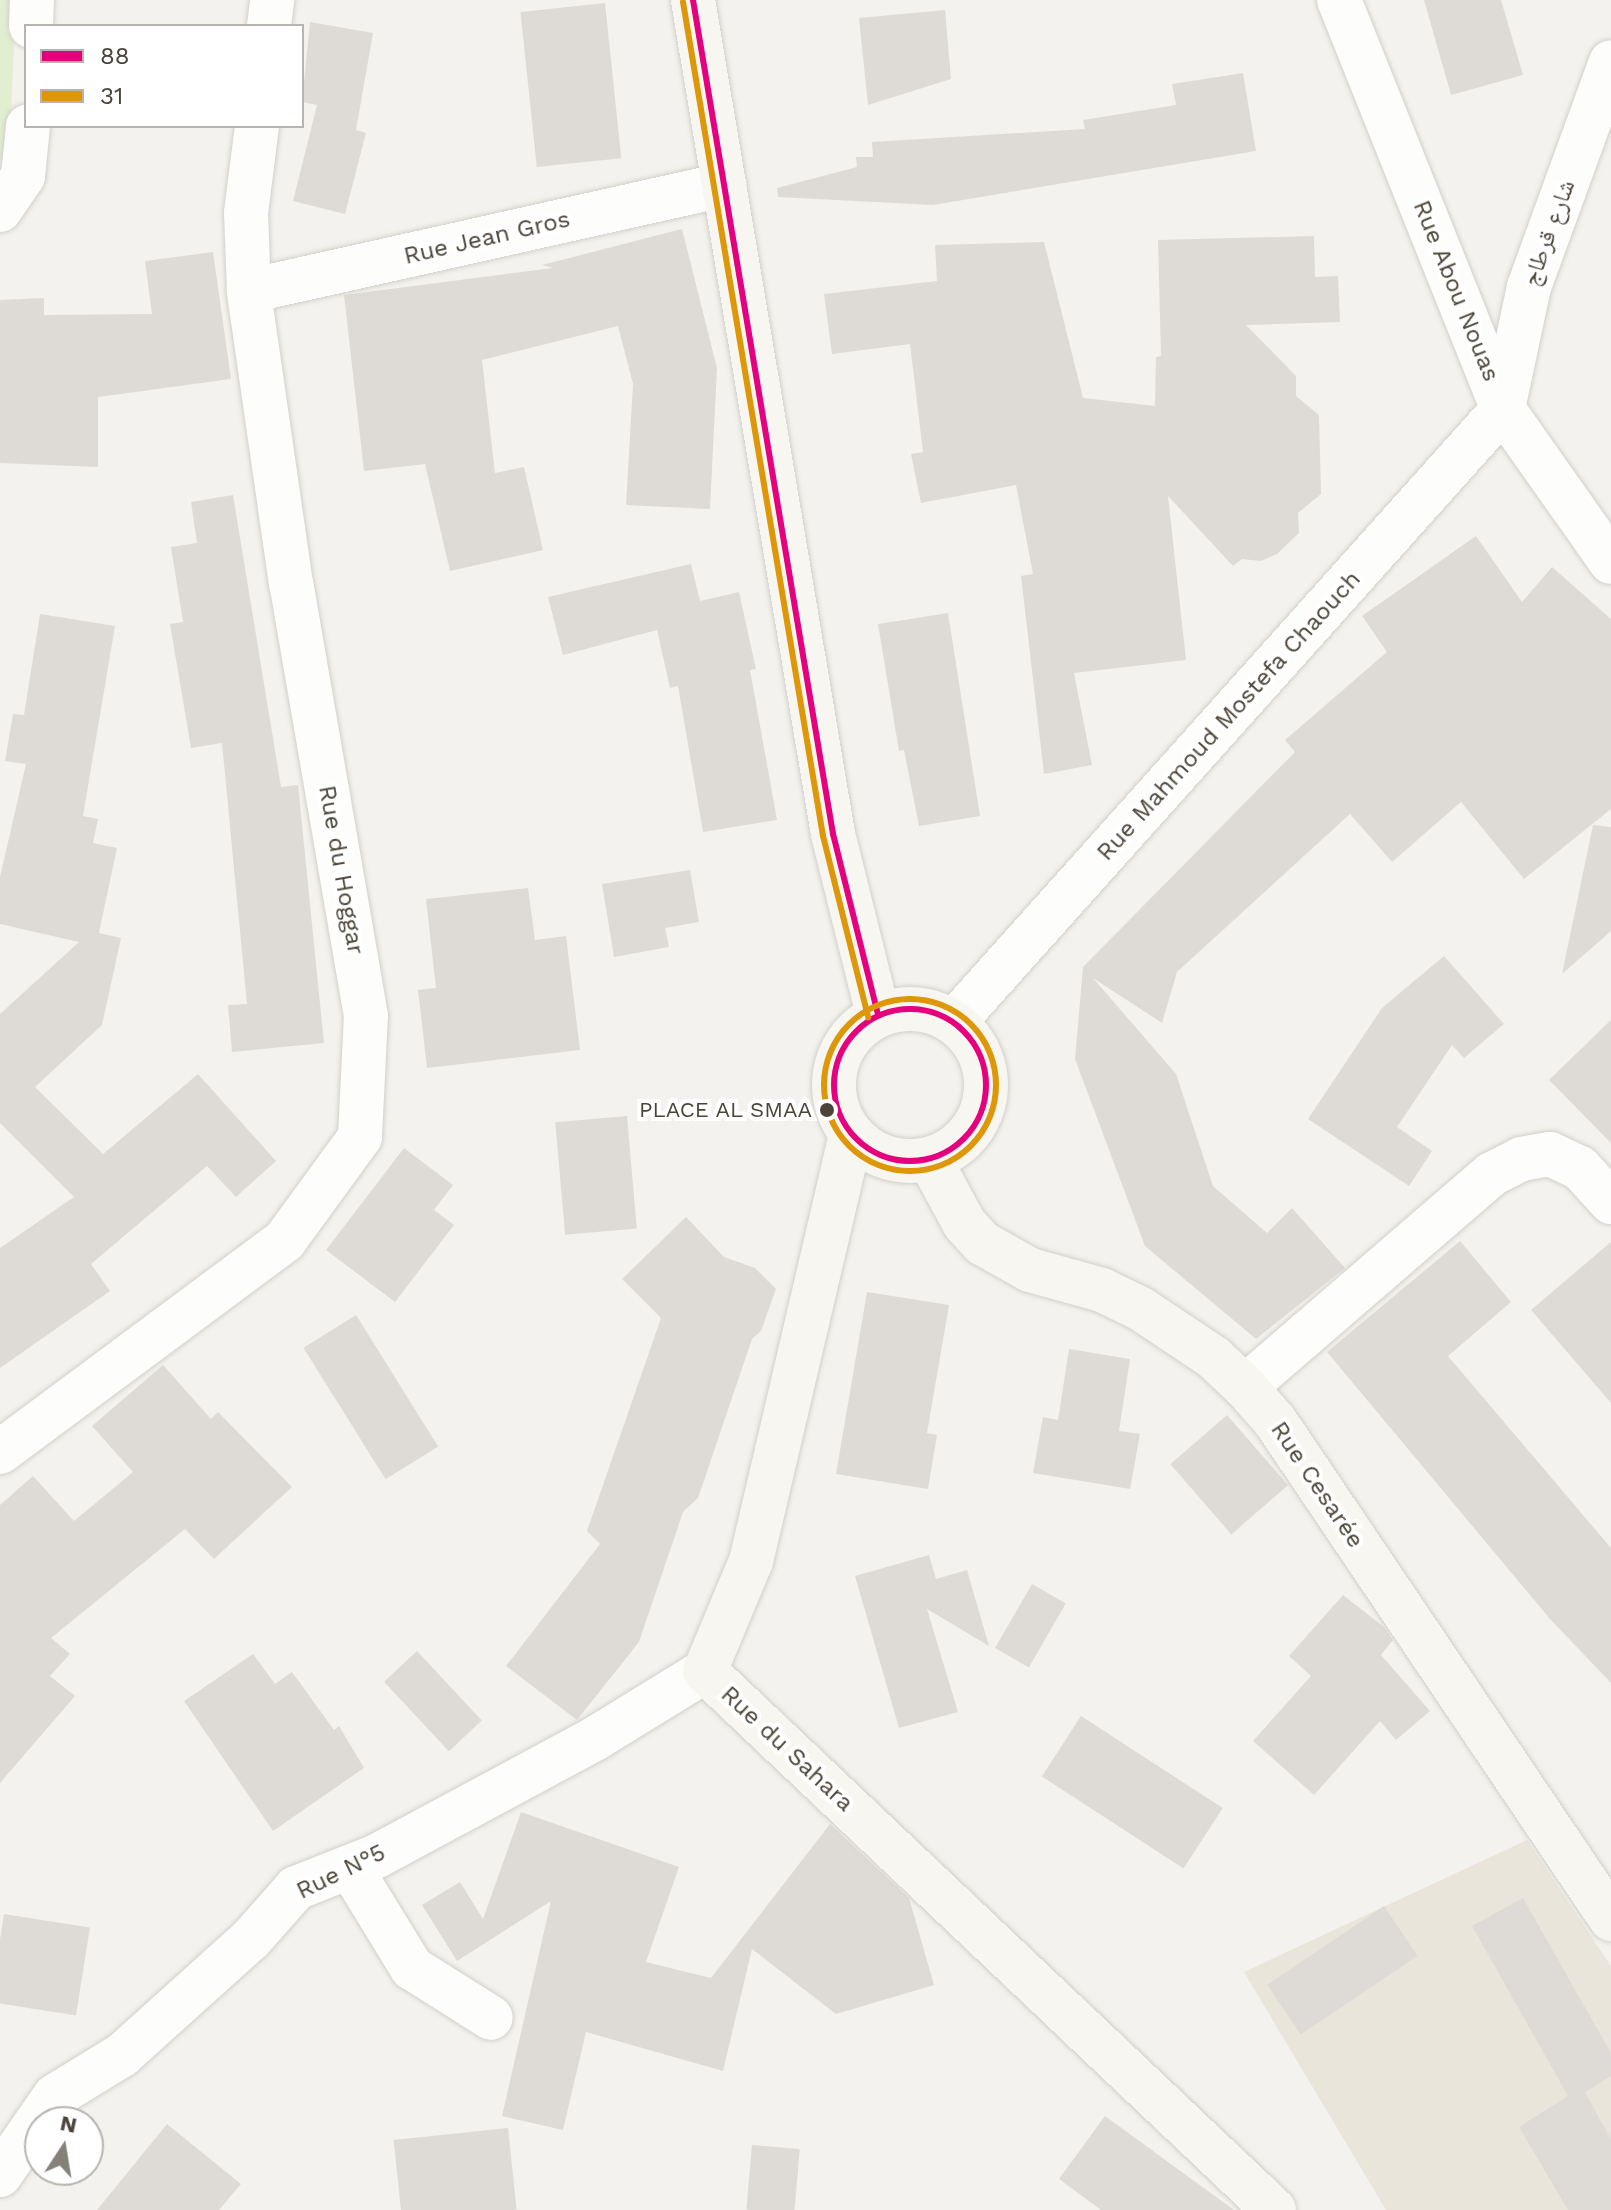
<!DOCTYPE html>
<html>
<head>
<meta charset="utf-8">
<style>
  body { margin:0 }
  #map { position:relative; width:1611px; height:2210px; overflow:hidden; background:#f4f2ee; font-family:"Work Sans","Noto Naskh Arabic",sans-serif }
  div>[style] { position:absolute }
  .education>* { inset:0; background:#eae5da }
  .green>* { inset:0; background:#e1eecf }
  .building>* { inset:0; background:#dedbd6; transform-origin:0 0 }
  .roads { filter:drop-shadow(0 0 2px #d2d0cb) drop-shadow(0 0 2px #d2d0cb) }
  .street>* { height:44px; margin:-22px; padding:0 22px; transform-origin:22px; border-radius:22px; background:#fdfdfc }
  .secondary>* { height:44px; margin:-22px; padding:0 22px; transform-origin:22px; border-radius:22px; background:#f7f6f1 }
  .secondary>.ring { margin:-22px; padding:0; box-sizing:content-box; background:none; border:44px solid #f7f6f1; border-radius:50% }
  .bus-1>* { height:6px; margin:-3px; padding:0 3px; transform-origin:3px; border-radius:3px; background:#e5007d }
  .bus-1>.ring { margin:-3px; padding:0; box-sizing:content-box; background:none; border:6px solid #e5007d; border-radius:50% }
  .bus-2>* { height:6px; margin:-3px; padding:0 3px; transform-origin:3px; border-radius:3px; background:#dd9709 }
  .bus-2>.ring { margin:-3px; padding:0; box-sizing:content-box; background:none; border:6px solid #dd9709; border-radius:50% }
  .dots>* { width:22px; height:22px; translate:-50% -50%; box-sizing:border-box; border:4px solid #fff; border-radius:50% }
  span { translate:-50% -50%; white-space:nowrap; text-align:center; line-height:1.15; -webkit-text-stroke:8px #fff; paint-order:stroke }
  .bus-label { font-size:22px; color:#4b4439 }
  .right { translate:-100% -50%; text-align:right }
  .street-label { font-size:24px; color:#4b4439 }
  .legend { position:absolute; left:24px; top:24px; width:280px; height:104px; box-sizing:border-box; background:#fff; border:2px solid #b7b4b0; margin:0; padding:10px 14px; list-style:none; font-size:24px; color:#4b4439 }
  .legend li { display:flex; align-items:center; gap:16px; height:40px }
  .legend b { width:40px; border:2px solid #b7b4b0 }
  .north { position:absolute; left:24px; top:2106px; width:80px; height:80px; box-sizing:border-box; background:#fff; border:2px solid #b7b4b0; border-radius:50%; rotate:12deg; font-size:22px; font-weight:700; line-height:32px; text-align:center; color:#4b4439 }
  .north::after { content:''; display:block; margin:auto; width:28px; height:36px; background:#868178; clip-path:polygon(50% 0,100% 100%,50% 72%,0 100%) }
</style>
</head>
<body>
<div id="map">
  <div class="education">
    <i style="clip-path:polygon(1527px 1840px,1611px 1966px,1611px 2210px,1386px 2210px,1244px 1972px)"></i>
  </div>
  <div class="green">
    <i style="clip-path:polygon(0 0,16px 0,9px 160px,0 160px)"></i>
  </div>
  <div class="building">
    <i style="clip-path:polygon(1424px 0,1501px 0,1523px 75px,1451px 95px)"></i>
    <i style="left:605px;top:3px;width:156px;height:85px;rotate:84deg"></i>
    <i style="clip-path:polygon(945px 10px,951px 79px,868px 105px,859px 18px)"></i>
    <i style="clip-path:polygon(310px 22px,373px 33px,356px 130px,366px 133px,345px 214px,293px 201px,317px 105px,302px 102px)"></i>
    <i style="clip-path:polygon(1243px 73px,1256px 151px,933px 205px,778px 197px,777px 188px,857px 167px,856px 157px,873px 157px,872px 142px,1085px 129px,1083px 120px,1176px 105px,1172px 84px)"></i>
    <i style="clip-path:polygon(682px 229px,717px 368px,710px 509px,626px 505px,633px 384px,618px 326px,482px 360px,495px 473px,524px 467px,543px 550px,450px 571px,425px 464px,364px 471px,344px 295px,553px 268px,542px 265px)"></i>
    <i style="clip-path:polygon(1314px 236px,1315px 277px,1338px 276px,1340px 322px,1246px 325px,1296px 376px,1296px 396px,1319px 415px,1321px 494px,1298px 513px,1299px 533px,1277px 554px,1261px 561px,1242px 559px,1233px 566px,1168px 496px,1186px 660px,1074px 673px,1092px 765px,1044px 774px,1021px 576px,1033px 574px,1016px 485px,921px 503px,911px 454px,923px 452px,910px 344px,832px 354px,824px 294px,937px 281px,935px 245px,1044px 242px,1083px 398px,1155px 406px,1156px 357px,1161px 356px,1158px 240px)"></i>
    <i style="clip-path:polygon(213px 252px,231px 379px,98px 397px,98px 467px,0 463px,0 300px,44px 298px,44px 315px,152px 314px,145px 261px)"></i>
    <i style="clip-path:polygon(233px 495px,281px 787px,298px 785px,324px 1043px,232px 1052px,228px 1005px,247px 1004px,222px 743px,191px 748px,170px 624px,183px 622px,171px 547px,197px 543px,191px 502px)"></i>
    <i style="clip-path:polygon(1476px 536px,1522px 602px,1552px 567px,1611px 619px,1611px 809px,1524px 879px,1461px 802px,1392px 862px,1350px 814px,1177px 972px,1162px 1023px,1093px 978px,1176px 1074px,1213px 1186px,1267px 1233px,1292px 1208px,1345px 1268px,1256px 1339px,1145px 1246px,1075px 1059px,1083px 967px,1295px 752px,1285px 740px,1387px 652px,1362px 616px)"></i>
    <i style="clip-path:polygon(691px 564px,700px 601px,739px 592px,756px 669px,750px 670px,777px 820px,703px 832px,678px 686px,670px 688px,657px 630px,563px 655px,548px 597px)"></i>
    <i style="clip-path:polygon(948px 613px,980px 816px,919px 826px,904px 750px,899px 751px,878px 624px)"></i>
    <i style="clip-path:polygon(40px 614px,115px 626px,83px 816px,98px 819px,93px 843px,117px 848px,99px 933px,121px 938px,102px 1025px,35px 1087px,103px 1154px,198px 1074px,276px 1161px,236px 1197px,207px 1166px,91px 1264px,110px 1291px,0 1368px,0 1248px,74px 1197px,0 1123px,0 1014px,79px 942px,0 924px,0 877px,26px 764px,5px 761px,13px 714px,24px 715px)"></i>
    <i style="clip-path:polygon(1593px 825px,1611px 827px,1611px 931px,1562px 974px)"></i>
    <i style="clip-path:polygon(690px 870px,699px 922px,665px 928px,669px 947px,614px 957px,602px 884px)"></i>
    <i style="clip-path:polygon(528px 888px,535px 940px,566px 936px,580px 1050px,427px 1068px,418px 990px,436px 988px,426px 899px)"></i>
    <i style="clip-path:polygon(1444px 956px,1504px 1024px,1464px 1058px,1452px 1045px,1397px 1127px,1432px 1151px,1409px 1186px,1308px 1119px,1382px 1008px)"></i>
    <i style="clip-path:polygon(1611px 1020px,1611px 1143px,1549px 1080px)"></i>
    <i style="left:627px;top:1116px;width:113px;height:72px;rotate:85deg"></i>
    <i style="clip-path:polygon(404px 1148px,453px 1185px,434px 1210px,454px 1225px,395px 1302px,326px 1250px)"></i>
    <i style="clip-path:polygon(686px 1217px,724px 1257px,755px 1268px,776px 1289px,761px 1331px,752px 1339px,698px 1498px,683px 1512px,639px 1642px,577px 1720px,506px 1666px,600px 1544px,587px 1531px,661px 1318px,622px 1279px)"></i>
    <i style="clip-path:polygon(1460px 1241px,1511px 1302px,1448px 1356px,1611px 1548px,1611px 1683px,1550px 1619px,1327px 1352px)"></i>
    <i style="clip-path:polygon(1611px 1242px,1611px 1403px,1531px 1310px)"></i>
    <i style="clip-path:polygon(867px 1292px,949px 1305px,927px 1433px,937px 1435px,928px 1489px,836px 1474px)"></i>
    <i style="left:356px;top:1315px;width:155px;height:62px;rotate:58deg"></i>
    <i style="clip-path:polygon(1069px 1349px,1130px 1359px,1119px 1431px,1140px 1434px,1130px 1489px,1033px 1473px,1043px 1417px,1058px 1420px)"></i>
    <i style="clip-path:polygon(163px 1365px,211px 1419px,218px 1412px,292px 1487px,214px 1559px,185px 1529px,51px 1638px,70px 1654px,50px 1676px,75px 1696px,0 1783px,0 1505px,33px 1476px,74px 1521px,133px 1472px,92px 1426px)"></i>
    <i style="left:1227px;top:1415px;width:93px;height:75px;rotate:49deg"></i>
    <i style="clip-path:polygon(929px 1555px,936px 1579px,967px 1570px,989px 1646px,927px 1609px,958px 1712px,899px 1728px,855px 1576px)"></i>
    <i style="left:1032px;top:1584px;width:39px;height:74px;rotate:30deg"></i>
    <i style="clip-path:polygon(1343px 1595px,1384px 1627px,1393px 1640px,1381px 1655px,1430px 1711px,1396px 1740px,1380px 1721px,1314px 1795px,1253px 1741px,1311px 1676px,1289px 1656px)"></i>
    <i style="left:417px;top:1651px;width:95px;height:45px;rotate:47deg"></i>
    <i style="clip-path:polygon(253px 1654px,275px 1684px,292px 1672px,334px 1730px,339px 1726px,364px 1768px,273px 1831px,184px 1701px)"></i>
    <i style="left:1081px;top:1716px;width:169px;height:72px;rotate:33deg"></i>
    <i style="clip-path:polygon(521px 1812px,679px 1867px,646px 1962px,711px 1978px,830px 1824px,909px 1898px,934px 1985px,836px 2014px,752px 1949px,723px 2071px,586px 2032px,563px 2130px,502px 2116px,551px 1901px,457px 1961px,422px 1905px,460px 1882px,483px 1919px)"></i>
    <i style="clip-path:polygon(1523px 1898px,1611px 2053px,1611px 2076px,1585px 2092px,1611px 2139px,1611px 2210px,1568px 2210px,1519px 2127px,1568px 2096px,1472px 1926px)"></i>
    <i style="left:1384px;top:1906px;width:60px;height:141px;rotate:56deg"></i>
    <i style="left:4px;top:1914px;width:87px;height:89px;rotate:9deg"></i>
    <i style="clip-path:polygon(1105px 2116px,1234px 2210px,1101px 2210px,1059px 2179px)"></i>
    <i style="clip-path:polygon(167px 2124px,241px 2184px,219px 2210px,97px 2210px)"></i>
    <i style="left:508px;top:2128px;width:82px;height:115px;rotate:84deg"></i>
    <i style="left:752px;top:2145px;width:48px;height:65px;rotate:5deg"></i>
  </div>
  <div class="roads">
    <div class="street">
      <i style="left:1339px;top:0;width:441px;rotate:68.2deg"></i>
      <i style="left:1503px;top:409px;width:187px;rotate:54.8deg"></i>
      <i style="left:31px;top:26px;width:26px;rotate:-88deg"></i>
      <i style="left:269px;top:26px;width:26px;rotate:-83deg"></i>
      <i style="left:0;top:210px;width:41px;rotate:-55.9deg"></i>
      <i style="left:23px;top:176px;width:50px;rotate:-84.3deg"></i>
      <i style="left:249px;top:291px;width:487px;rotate:-12.6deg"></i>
      <i style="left:1503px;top:409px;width:125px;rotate:-78deg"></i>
      <i style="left:1529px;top:287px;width:239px;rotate:-70deg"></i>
      <i style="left:954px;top:1022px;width:823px;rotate:-48.15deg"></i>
      <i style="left:1245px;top:1387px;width:326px;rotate:-40.8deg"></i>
      <i style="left:1492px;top:1174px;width:33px;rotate:-27deg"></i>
      <i style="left:1521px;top:1159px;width:29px;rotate:-10deg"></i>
      <i style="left:1550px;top:1154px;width:33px;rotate:25deg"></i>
      <i style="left:1580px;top:1168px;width:46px;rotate:47.6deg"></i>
      <i style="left:0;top:1452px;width:355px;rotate:-36.6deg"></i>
      <i style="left:285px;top:1240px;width:127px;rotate:-53.9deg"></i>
      <i style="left:360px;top:1137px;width:121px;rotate:-87.2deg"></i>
      <i style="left:366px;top:1016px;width:438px;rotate:-99.8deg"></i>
      <i style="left:291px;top:584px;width:296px;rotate:-98.2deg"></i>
      <i style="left:249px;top:291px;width:78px;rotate:-92.2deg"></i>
      <i style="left:246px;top:213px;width:88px;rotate:-82.8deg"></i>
      <i style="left:350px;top:1867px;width:119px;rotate:58.5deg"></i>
      <i style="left:412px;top:1968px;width:93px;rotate:32.3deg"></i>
      <i style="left:0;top:2175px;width:96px;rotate:-55.2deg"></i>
      <i style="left:55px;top:2096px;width:79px;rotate:-31.5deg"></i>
      <i style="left:122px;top:2055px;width:173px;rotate:-42deg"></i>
      <i style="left:251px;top:1939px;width:68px;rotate:-48.6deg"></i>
      <i style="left:296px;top:1888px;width:87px;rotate:-21.6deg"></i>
      <i style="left:377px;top:1856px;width:249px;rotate:-28.3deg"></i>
      <i style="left:596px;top:1738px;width:128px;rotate:-31.6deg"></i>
    </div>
    <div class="secondary">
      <i style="left:693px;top:0;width:846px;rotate:80.47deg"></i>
      <i style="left:833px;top:834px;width:187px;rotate:76deg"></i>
      <i class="ring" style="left:834px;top:1009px;width:108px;height:108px"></i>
      <i style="left:851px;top:1135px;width:438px;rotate:103.2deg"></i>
      <i style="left:751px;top:1561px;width:119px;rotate:112.7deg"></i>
      <i style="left:705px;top:1671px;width:784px;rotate:43.45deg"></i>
      <i style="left:930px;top:1160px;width:72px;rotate:61.6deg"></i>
      <i style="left:964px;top:1223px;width:27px;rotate:48deg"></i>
      <i style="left:982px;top:1243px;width:55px;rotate:29.4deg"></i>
      <i style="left:1030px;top:1270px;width:75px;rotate:15.5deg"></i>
      <i style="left:1102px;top:1290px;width:43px;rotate:26deg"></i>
      <i style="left:1141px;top:1309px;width:87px;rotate:33.7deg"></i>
      <i style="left:1213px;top:1357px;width:44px;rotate:43.2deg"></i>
      <i style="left:1245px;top:1387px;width:45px;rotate:48.6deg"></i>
      <i style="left:1275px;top:1421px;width:601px;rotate:55.99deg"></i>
    </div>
  </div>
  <div class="bus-1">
    <i style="left:693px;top:0;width:846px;rotate:80.47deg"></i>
    <i style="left:833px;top:834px;width:187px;rotate:76deg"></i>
    <i class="ring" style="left:834px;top:1009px;width:146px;height:146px"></i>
  </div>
  <div class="bus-2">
    <i style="left:683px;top:2px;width:846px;rotate:80.47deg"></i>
    <i style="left:823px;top:836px;width:187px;rotate:76deg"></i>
    <i class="ring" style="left:824px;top:999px;width:166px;height:166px"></i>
  </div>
  <div class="dots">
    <i style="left:827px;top:1110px;background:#4b4439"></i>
  </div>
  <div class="bus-label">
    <span class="right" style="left:812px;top:1110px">PLACE AL SMAA</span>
  </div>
  <div class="street-label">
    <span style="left:1549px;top:233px;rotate:-70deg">شارع قرطاج</span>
    <span style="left:487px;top:238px;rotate:-13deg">Rue Jean Gros</span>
    <span style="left:1456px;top:291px;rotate:68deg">Rue Abou Nouas</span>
    <span style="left:1229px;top:716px;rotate:-48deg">Rue Mahmoud Mostefa Chaouch</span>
    <span style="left:341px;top:870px;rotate:80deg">Rue du Hoggar</span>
    <span style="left:1317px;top:1485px;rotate:56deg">Rue Cesarée</span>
    <span style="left:787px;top:1749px;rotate:43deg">Rue du Sahara</span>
    <span style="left:341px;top:1872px;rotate:-26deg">Rue N°5</span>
  </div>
  <ul class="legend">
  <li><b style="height:10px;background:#e5007d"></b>88</li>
  <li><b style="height:10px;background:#dd9709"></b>31</li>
  </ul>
  <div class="north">N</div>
</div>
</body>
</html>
